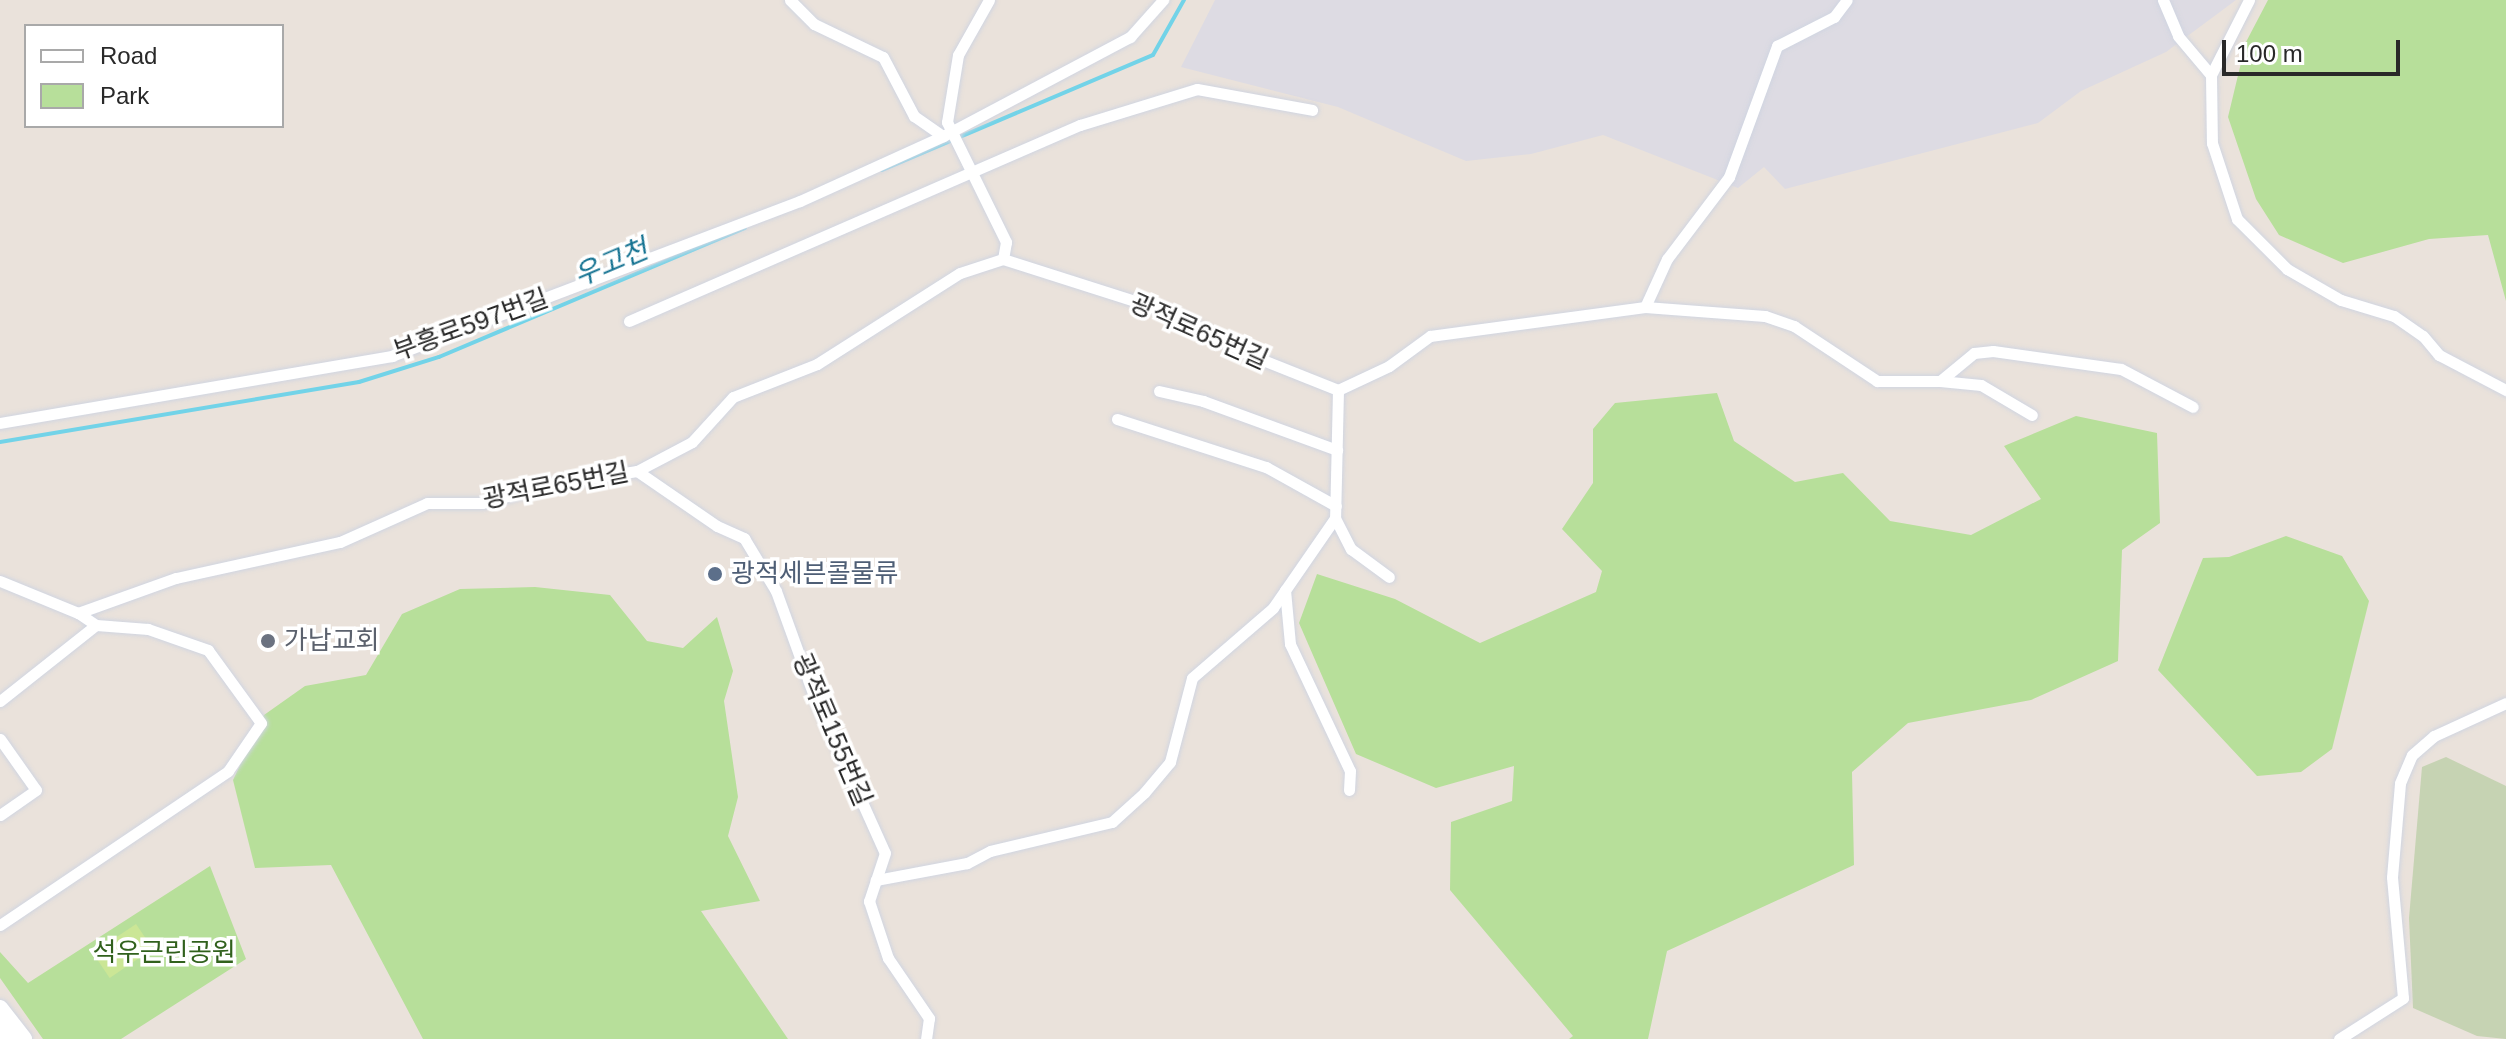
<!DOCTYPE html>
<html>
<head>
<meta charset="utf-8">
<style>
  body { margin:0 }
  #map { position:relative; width:2506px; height:1039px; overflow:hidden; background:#eae2db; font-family:Arial,"Noto Sans KR",sans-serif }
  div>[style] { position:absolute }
  .industrial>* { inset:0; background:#dddbe3 }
  .green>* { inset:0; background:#b7df9a }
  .cemetery>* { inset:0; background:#c6d3b3 }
  .pitch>* { inset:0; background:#cbe696; transform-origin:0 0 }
  .stream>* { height:4px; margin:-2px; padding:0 2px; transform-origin:2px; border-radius:2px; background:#72d3e8 }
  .roads { filter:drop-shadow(0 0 2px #d0d5e1) drop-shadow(0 0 2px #d0d5e1) }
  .minor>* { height:11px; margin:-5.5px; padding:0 5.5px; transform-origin:5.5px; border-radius:5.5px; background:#fff }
  .secondary>* { height:16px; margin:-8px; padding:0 8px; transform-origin:8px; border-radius:8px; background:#fff }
  .dots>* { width:22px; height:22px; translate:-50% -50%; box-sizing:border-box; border:4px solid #fff; border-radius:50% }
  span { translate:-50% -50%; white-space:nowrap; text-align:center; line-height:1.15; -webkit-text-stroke:7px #fff; paint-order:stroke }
  .street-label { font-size:26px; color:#292929 }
  .service-label { font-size:26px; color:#4e5e75 }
  .left { translate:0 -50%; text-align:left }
  .worship-label { font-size:26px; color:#5b616d }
  .park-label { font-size:26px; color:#31611d }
  .water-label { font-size:28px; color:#147291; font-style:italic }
  .legend { position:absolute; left:24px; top:24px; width:260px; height:104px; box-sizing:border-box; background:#fff; border:2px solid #a9a9a9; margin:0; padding:10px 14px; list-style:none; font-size:24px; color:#292929 }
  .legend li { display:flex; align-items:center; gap:16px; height:40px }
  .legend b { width:40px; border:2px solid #a9a9a9 }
  .scale { position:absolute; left:2222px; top:40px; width:178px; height:36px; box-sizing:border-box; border:4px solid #292929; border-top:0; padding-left:10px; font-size:24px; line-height:28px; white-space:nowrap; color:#292929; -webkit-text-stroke:6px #fff; paint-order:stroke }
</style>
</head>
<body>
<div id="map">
  <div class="industrial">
    <i style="clip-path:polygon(1215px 0,2236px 0,2166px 52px,2081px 91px,2038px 123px,1785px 189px,1764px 167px,1738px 188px,1603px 135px,1531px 154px,1466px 161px,1338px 107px,1181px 67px)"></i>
  </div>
  <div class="green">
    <i style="clip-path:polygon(2268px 0,2506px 0,2506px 301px,2488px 235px,2429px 239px,2343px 263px,2279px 235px,2256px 199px,2228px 117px,2246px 42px)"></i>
    <i style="clip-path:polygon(1717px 393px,1734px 441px,1795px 482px,1843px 473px,1890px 521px,1971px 535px,2041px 499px,2004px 446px,2076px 416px,2157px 433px,2160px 523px,2122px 550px,2118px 661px,2031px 700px,1908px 723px,1852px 772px,1854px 865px,1667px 951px,1648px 1039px,1569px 1039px,1573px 1036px,1450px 890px,1451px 822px,1512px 801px,1514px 766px,1436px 788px,1356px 754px,1299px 623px,1317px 574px,1395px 599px,1480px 643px,1596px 592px,1602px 571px,1562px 529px,1593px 483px,1593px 429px,1615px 403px)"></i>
    <i style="clip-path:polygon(2286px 536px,2342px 556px,2369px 601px,2332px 749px,2301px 772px,2257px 776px,2158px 670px,2203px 558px,2229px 557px)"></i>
    <i style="clip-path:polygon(535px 587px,610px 595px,647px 641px,683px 648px,717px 617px,733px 671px,724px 701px,738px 797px,728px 836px,760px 901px,701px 911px,788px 1039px,423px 1039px,331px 865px,255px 868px,233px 780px,264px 715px,305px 686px,366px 675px,402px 614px,460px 589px)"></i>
    <i style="clip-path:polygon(210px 866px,246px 959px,121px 1039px,43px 1039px,0 978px,0 952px,28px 983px)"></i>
  </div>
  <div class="cemetery">
    <i style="clip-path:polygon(2446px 757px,2506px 786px,2506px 1039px,2477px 1036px,2413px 1008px,2409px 918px,2422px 767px)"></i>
  </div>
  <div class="pitch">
    <i style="left:136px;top:924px;width:30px;height:52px;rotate:56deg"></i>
  </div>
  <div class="stream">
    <i style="left:882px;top:170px;width:294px;rotate:-23deg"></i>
    <i style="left:1153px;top:55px;width:63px;rotate:-60.6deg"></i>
    <i style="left:0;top:442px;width:364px;rotate:-9.5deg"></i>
    <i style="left:359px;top:382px;width:84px;rotate:-17.4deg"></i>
    <i style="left:439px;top:357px;width:332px;rotate:-22.9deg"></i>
  </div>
  <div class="roads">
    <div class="minor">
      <i style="left:790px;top:0;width:34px;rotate:45deg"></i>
      <i style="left:814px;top:24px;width:76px;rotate:25.6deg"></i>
      <i style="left:883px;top:57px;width:67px;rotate:62.3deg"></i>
      <i style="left:914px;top:116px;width:35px;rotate:35deg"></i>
      <i style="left:989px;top:0;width:63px;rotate:119.4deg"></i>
      <i style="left:958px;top:55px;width:68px;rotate:99.3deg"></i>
      <i style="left:947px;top:122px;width:134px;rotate:63.8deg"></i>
      <i style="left:1006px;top:242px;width:17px;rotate:100deg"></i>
      <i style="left:2163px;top:0;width:39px;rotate:67deg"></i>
      <i style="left:2178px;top:36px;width:51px;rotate:49.8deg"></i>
      <i style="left:2249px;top:0;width:84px;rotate:116.9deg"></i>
      <i style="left:2211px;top:75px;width:68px;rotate:89.2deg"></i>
      <i style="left:2212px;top:143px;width:80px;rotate:71.8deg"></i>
      <i style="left:2237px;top:219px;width:71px;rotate:45deg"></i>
      <i style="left:2287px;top:269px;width:62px;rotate:29.9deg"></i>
      <i style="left:2341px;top:300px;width:55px;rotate:16.8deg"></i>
      <i style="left:2394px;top:316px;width:35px;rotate:35deg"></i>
      <i style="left:2423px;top:336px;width:25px;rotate:50deg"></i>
      <i style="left:2439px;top:355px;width:76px;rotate:27.6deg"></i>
      <i style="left:1645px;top:307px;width:53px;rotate:-65.4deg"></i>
      <i style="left:1667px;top:259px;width:103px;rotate:-52.9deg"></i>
      <i style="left:1729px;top:177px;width:140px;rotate:-69.9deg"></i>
      <i style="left:1777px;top:46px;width:64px;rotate:-27deg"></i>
      <i style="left:1834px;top:17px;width:21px;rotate:-53deg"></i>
      <i style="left:629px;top:321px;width:492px;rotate:-23.5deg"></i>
      <i style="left:1080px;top:125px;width:122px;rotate:-17.1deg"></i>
      <i style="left:1197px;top:89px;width:117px;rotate:10.3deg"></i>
      <i style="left:1940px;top:381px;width:41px;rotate:5.6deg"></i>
      <i style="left:1981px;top:385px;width:59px;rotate:30.5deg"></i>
      <i style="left:1338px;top:390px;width:56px;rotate:-25.2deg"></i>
      <i style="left:1389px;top:366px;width:51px;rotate:-36.2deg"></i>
      <i style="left:1430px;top:336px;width:217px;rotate:-7.7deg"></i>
      <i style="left:1645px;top:307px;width:120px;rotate:4.3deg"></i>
      <i style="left:1765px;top:316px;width:31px;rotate:19deg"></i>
      <i style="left:1794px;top:326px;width:100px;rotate:33.5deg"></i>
      <i style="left:1877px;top:381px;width:63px"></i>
      <i style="left:1940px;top:381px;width:44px;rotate:-39.5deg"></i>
      <i style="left:1974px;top:353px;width:19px;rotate:-6deg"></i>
      <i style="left:1993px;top:351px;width:129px;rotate:8deg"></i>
      <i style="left:2121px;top:369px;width:81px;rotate:27.8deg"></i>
      <i style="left:1159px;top:391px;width:45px;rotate:12.8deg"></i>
      <i style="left:1203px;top:401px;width:143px;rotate:20.1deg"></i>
      <i style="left:1117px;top:419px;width:157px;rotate:17.9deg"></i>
      <i style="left:1266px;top:467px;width:80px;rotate:29.1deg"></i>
      <i style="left:0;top:423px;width:398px;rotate:-9.7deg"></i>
      <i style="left:392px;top:356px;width:436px;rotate:-20.8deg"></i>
      <i style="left:800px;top:201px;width:157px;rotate:-24.4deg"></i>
      <i style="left:943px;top:136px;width:212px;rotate:-27.9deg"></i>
      <i style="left:1130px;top:37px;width:50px;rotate:-48.3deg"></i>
      <i style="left:637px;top:471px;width:97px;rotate:34.5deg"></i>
      <i style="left:717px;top:526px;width:30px;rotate:24deg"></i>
      <i style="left:744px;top:538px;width:62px;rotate:58.9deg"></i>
      <i style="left:776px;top:591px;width:109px;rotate:70.1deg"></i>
      <i style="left:813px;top:693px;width:175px;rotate:65.8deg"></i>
      <i style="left:885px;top:853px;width:51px;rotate:108.4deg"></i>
      <i style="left:869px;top:901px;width:60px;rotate:71.6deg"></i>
      <i style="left:888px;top:958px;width:73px;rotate:55.7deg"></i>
      <i style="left:929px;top:1018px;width:21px;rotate:98deg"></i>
      <i style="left:1335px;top:518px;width:35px;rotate:63deg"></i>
      <i style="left:1351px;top:549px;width:47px;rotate:36.4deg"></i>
      <i style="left:0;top:581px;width:84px;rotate:22.3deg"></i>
      <i style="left:78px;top:613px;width:104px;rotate:-19.7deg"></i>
      <i style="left:176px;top:578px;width:168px;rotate:-12.4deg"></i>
      <i style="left:340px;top:542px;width:95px;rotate:-24.1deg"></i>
      <i style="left:427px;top:503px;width:55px"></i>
      <i style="left:482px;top:503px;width:77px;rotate:-15.1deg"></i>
      <i style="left:556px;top:483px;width:82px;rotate:-8.4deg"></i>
      <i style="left:637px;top:471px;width:62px;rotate:-27.8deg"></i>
      <i style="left:692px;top:442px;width:61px;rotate:-47.7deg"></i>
      <i style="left:733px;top:397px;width:90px;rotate:-21.4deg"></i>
      <i style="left:817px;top:364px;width:169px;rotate:-32.5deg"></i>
      <i style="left:960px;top:273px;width:45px;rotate:-18deg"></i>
      <i style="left:1003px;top:259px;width:177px;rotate:17.7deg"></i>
      <i style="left:1172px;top:313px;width:89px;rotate:28.3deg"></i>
      <i style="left:1250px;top:355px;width:95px;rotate:21.7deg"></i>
      <i style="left:1338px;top:390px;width:128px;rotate:91.3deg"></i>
      <i style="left:1335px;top:518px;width:109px;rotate:124.6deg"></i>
      <i style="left:1273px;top:608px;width:107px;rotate:139.2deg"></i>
      <i style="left:1192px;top:678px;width:87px;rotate:104.7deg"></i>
      <i style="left:1170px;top:762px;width:40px;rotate:130deg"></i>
      <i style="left:1144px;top:793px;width:43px;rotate:137.8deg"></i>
      <i style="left:1112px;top:822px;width:125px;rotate:166.6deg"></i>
      <i style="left:990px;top:851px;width:26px;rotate:152deg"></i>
      <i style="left:967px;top:863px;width:93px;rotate:169.4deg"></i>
      <i style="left:1285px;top:590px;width:54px;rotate:84.7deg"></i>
      <i style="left:1290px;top:644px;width:140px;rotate:64.7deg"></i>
      <i style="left:1350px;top:771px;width:19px;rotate:93deg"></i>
      <i style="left:0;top:701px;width:122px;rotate:-38.4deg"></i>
      <i style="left:0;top:739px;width:62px;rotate:54.8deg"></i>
      <i style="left:36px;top:790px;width:44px;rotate:145.2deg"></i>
      <i style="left:0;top:925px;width:275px;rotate:-34deg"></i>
      <i style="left:228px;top:771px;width:58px;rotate:-55.5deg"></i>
      <i style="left:261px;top:723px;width:90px;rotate:-126deg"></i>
      <i style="left:208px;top:650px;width:64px;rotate:-160.7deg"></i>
      <i style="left:148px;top:629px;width:52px;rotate:-175.6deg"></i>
      <i style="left:96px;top:625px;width:22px;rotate:-146deg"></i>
      <i style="left:2339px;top:1039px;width:76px;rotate:-32.6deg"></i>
      <i style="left:2403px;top:998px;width:121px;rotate:-95.2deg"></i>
      <i style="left:2392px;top:877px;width:94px;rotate:-85.1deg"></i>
      <i style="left:2400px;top:783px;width:30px;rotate:-67deg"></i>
      <i style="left:2412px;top:755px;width:29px;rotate:-41deg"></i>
      <i style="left:2434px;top:736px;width:79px;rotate:-24.6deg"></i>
    </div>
    <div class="secondary">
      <i style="left:0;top:1008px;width:39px;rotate:52deg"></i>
      <i style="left:0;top:1028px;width:14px;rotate:51deg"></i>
    </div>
  </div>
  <div class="dots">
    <i style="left:715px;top:574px;background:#5c6f8a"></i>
    <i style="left:268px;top:641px;background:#6b7280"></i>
  </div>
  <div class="street-label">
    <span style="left:471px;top:325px;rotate:-20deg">부흥로597번길</span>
    <span style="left:1199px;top:332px;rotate:24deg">광적로65번길</span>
    <span style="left:556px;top:486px;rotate:-11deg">광적로65번길</span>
    <span style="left:832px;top:730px;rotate:67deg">광적로155번길</span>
  </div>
  <div class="service-label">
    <span class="left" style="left:731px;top:574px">광적세븐콜물류</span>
  </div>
  <div class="worship-label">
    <span class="left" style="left:284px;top:641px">가납교회</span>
  </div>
  <div class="park-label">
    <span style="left:164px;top:953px">석우근린공원</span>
  </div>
  <div class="water-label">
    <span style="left:611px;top:263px;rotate:-23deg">우고천</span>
  </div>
  <ul class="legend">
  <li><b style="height:10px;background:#fff"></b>Road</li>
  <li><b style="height:22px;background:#b7df9a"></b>Park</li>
  </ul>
  <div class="scale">100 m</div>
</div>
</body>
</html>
